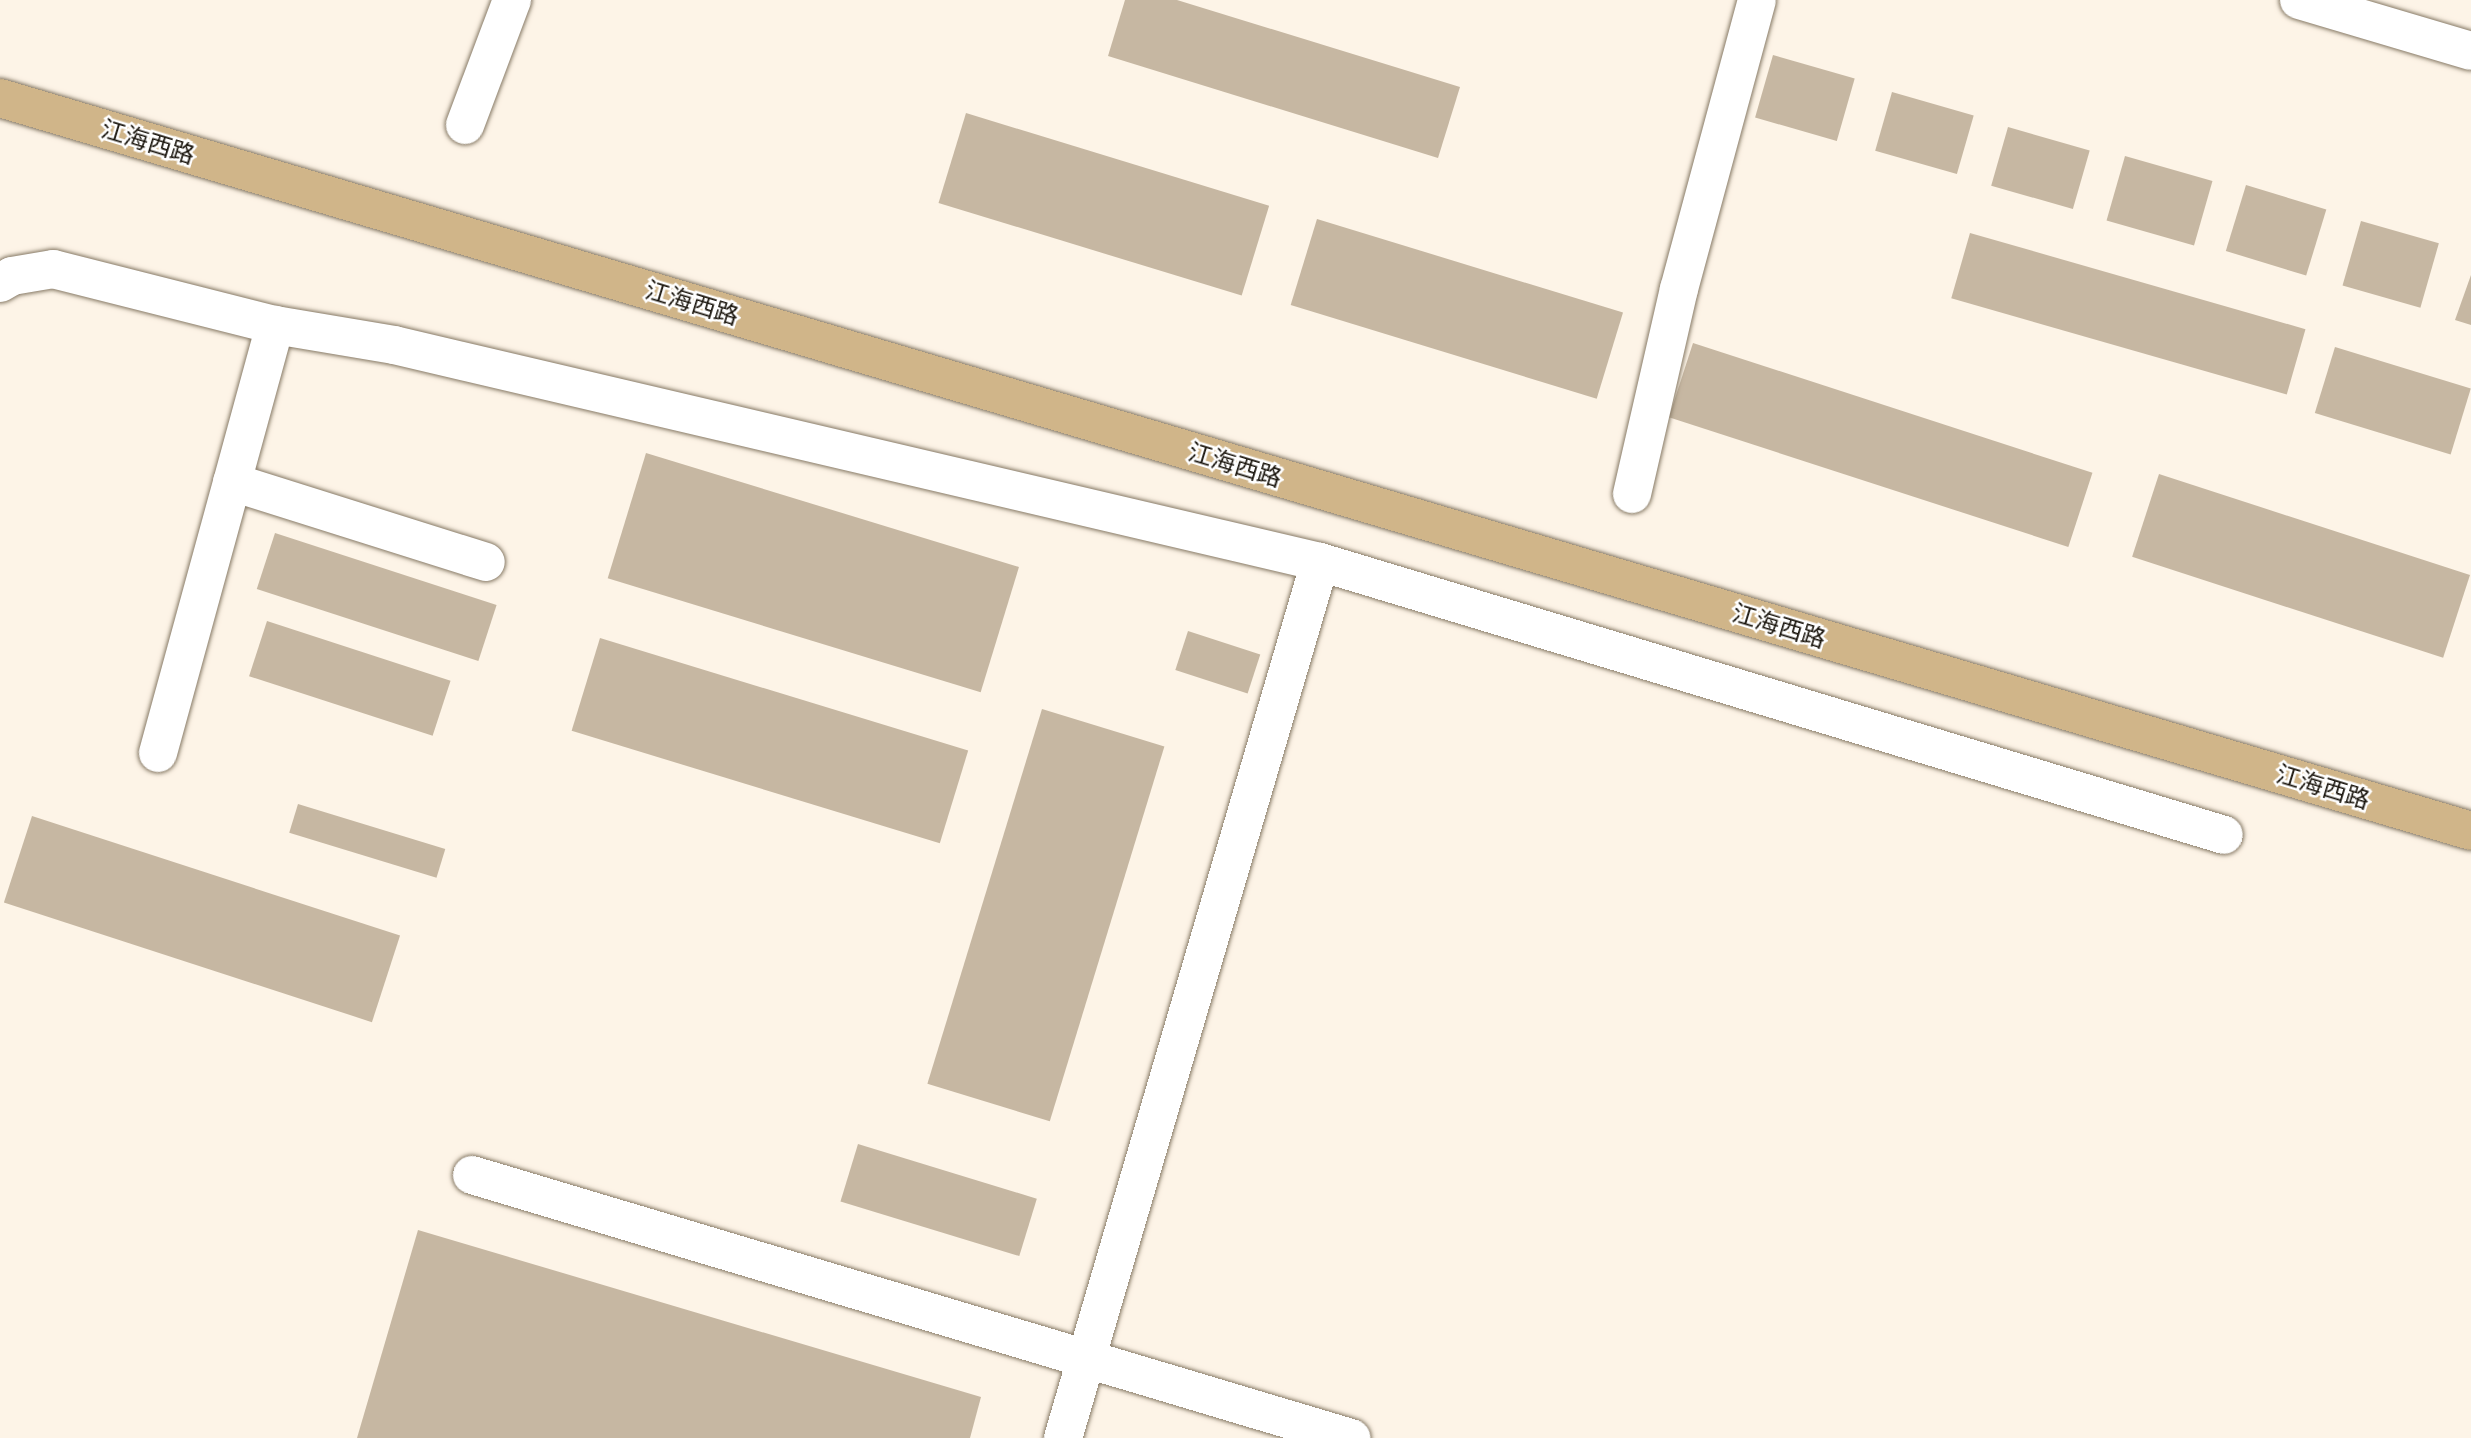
<!DOCTYPE html>
<html>
<head>
<meta charset="utf-8">
<style>
  body { margin:0 }
  #map { position:relative; width:2471px; height:1438px; overflow:hidden; background:#fdf4e7; font-family:Figtree,"Noto Sans SC",sans-serif }
  div>[style] { position:absolute }
  .building>* { inset:0; background:#c6b7a2; transform-origin:0 0 }
  .roads { filter:drop-shadow(0 0 2px #877a66) drop-shadow(0 0 2px #877a66) }
  .minor>* { height:38px; margin:-19px; padding:0 19px; transform-origin:19px; border-radius:19px; background:#fff }
  .major>* { height:38px; margin:-19px; padding:0 19px; transform-origin:19px; border-radius:19px; background:#d0b589 }
  span { translate:-50% -50%; white-space:nowrap; text-align:center; line-height:1.15; -webkit-text-stroke:5px #fff; paint-order:stroke }
  .street-label { font-size:24px; color:#19140c }
</style>
</head>
<body>
<div id="map">
  <div class="building">
    <i style="clip-path:polygon(1125px 0,1177px 0,1460px 87px,1438px 158px,1108px 56px)"></i>
    <i style="left:1773px;top:55px;width:85px;height:65px;rotate:16deg"></i>
    <i style="left:1892px;top:92px;width:85px;height:61px;rotate:16deg"></i>
    <i style="left:966px;top:113px;width:317px;height:94px;rotate:17deg"></i>
    <i style="left:2008px;top:127px;width:85px;height:61px;rotate:16deg"></i>
    <i style="left:2125px;top:156px;width:91px;height:67px;rotate:16deg"></i>
    <i style="left:2246px;top:185px;width:84px;height:69px;rotate:17deg"></i>
    <i style="left:1317px;top:219px;width:320px;height:90px;rotate:17deg"></i>
    <i style="left:2361px;top:221px;width:81px;height:67px;rotate:16deg"></i>
    <i style="left:1970px;top:233px;width:349px;height:68px;rotate:16deg"></i>
    <i style="clip-path:polygon(2471px 275px,2471px 325px,2455px 320px)"></i>
    <i style="left:1693px;top:343px;width:420px;height:78px;rotate:18deg"></i>
    <i style="left:2335px;top:347px;width:142px;height:69px;rotate:17deg"></i>
    <i style="left:646px;top:453px;width:390px;height:131px;rotate:17deg"></i>
    <i style="left:2159px;top:474px;width:327px;height:87px;rotate:18deg"></i>
    <i style="left:275px;top:533px;width:233px;height:59px;rotate:18deg"></i>
    <i style="left:267px;top:621px;width:193px;height:58px;rotate:18deg"></i>
    <i style="left:1188px;top:631px;width:76px;height:41px;rotate:18deg"></i>
    <i style="left:600px;top:638px;width:385px;height:97px;rotate:17deg"></i>
    <i style="left:1042px;top:709px;width:128px;height:392px;rotate:17deg"></i>
    <i style="left:298px;top:804px;width:154px;height:30px;rotate:17deg"></i>
    <i style="left:32px;top:816px;width:387px;height:91px;rotate:18deg"></i>
    <i style="left:858px;top:1144px;width:187px;height:60px;rotate:17deg"></i>
    <i style="clip-path:polygon(418px 1230px,981px 1397px,970px 1438px,357px 1438px)"></i>
  </div>
  <div class="roads">
    <div class="minor">
      <i style="left:2299px;top:0;width:179px;rotate:16.5deg"></i>
      <i style="left:465px;top:125px;width:134px;rotate:-69.4deg"></i>
      <i style="left:0;top:283px;width:14px;rotate:-30deg"></i>
      <i style="left:12px;top:276px;width:42px;rotate:-9.7deg"></i>
      <i style="left:53px;top:269px;width:229px;rotate:14.2deg"></i>
      <i style="left:275px;top:325px;width:121px;rotate:9.5deg"></i>
      <i style="left:394px;top:345px;width:951px;rotate:13.19deg"></i>
      <i style="left:1320px;top:562px;width:944px;rotate:16.8deg"></i>
      <i style="left:232px;top:482px;width:266px;rotate:17.5deg"></i>
      <i style="left:1632px;top:494px;width:210px;rotate:-77.1deg"></i>
      <i style="left:1679px;top:289px;width:299px;rotate:-74.9deg"></i>
      <i style="left:158px;top:753px;width:444px;rotate:-74.7deg"></i>
      <i style="left:472px;top:1175px;width:918px;rotate:16.66deg"></i>
      <i style="left:1063px;top:1438px;width:913px;rotate:-73.65deg"></i>
    </div>
    <div class="major">
      <i style="left:0;top:98px;width:2577px;rotate:16.52deg"></i>
    </div>
  </div>
  <div class="street-label">
    <span style="left:148px;top:142px;rotate:17deg">江海西路</span>
    <span style="left:692px;top:303px;rotate:17deg">江海西路</span>
    <span style="left:1235px;top:465px;rotate:17deg">江海西路</span>
    <span style="left:1779px;top:626px;rotate:17deg">江海西路</span>
    <span style="left:2323px;top:787px;rotate:17deg">江海西路</span>
  </div>
</div>
</body>
</html>
